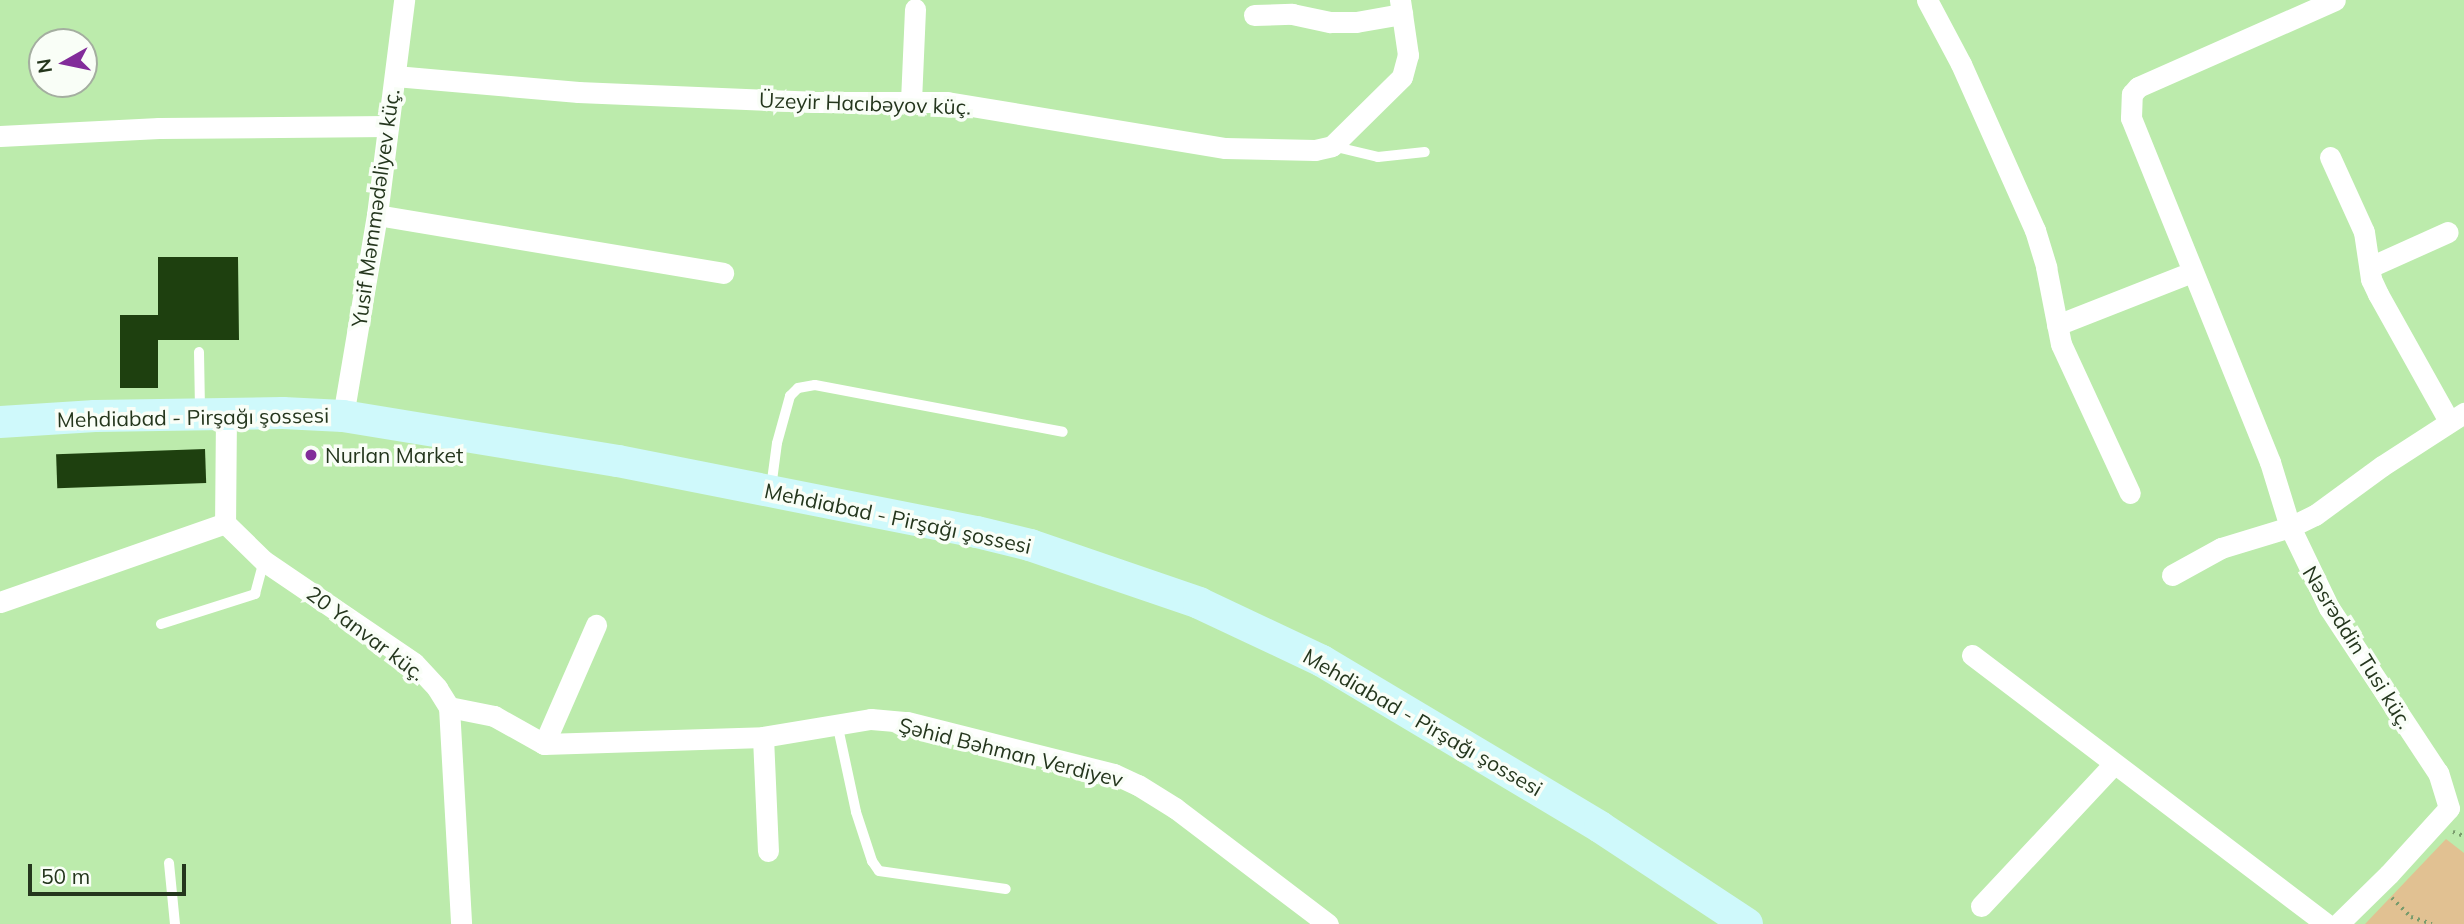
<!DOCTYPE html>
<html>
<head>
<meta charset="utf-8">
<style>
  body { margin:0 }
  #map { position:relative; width:2464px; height:924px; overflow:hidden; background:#bcebac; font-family:Mulish,sans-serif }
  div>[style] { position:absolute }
  .green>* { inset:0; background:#e1c192 }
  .building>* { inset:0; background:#1e400f; transform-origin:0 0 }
  .path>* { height:3.5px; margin-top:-1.75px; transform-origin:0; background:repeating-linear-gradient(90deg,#799c6d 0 2px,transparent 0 7px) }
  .lane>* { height:10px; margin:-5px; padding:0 5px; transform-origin:5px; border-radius:5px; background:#fff }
  .street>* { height:21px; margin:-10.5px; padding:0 10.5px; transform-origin:10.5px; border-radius:10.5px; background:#fff }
  .secondary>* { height:32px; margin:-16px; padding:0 16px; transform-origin:16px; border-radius:16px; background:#cff9fb }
  .dots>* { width:19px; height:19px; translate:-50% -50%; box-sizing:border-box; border:4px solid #f9fef7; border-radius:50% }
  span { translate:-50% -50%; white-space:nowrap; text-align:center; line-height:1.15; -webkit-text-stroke:7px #f9fef7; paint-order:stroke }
  .street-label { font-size:21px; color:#24361d }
  .poi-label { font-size:21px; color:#24361d }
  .left { translate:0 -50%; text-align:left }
  .north { position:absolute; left:28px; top:28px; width:70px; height:70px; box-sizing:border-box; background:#f9fef7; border:2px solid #a4aea0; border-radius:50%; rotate:261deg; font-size:19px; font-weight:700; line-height:28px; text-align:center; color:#24361d }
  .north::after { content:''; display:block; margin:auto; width:24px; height:32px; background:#822c9a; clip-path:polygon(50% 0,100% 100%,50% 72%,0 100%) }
  .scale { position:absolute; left:28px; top:864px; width:158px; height:32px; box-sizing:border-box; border:4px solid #24361d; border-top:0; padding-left:9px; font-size:21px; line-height:24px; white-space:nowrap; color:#24361d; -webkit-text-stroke:5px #f9fef7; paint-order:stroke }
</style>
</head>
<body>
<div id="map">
  <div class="green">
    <i style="clip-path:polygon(2446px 839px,2464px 853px,2464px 924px,2365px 924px)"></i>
  </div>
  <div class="building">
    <i style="clip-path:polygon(158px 257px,238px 257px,239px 340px,158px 340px,158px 388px,120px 388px,120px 315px,158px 315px)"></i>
    <i style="left:205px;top:449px;width:34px;height:149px;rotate:88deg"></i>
  </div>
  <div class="path">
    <i style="left:2453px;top:832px;width:12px;rotate:20deg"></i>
    <i style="left:2392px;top:898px;width:27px;rotate:45deg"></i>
    <i style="left:2411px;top:917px;width:22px;rotate:18deg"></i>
  </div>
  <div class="lane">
    <i style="left:1332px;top:146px;width:47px;rotate:13.4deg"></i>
    <i style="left:1378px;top:157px;width:47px;rotate:-6.1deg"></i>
    <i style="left:199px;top:352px;width:60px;rotate:89deg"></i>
    <i style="left:771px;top:488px;width:45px;rotate:-82.4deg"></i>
    <i style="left:777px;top:443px;width:49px;rotate:-74.5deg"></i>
    <i style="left:790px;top:396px;width:11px;rotate:-45deg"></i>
    <i style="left:798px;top:388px;width:17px;rotate:-10deg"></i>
    <i style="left:815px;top:385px;width:252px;rotate:10.7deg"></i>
    <i style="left:161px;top:624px;width:99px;rotate:-17.7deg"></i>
    <i style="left:255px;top:594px;width:34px;rotate:-75deg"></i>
    <i style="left:837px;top:723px;width:91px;rotate:77.9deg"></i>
    <i style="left:856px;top:812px;width:52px;rotate:71.9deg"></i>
    <i style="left:872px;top:861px;width:12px;rotate:55deg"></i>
    <i style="left:879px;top:871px;width:128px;rotate:8.1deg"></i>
    <i style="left:169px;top:863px;width:61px;rotate:84.4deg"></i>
  </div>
  <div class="street">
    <i style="left:1927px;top:0;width:72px;rotate:62deg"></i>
    <i style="left:1961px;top:64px;width:182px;rotate:66deg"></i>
    <i style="left:2035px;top:230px;width:39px;rotate:73deg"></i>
    <i style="left:2046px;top:267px;width:78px;rotate:79deg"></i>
    <i style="left:2061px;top:344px;width:164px;rotate:65.2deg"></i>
    <i style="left:1254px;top:15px;width:38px;rotate:-2deg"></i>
    <i style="left:1292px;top:14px;width:39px;rotate:12deg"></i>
    <i style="left:1330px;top:22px;width:26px"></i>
    <i style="left:1356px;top:22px;width:47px;rotate:-9.9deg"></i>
    <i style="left:395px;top:76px;width:184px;rotate:5deg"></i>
    <i style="left:578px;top:92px;width:235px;rotate:2.4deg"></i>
    <i style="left:813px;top:102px;width:134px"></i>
    <i style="left:947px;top:102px;width:282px;rotate:9.4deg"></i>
    <i style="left:1225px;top:148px;width:90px;rotate:1.3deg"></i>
    <i style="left:1315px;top:150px;width:17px;rotate:-13deg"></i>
    <i style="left:1332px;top:146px;width:98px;rotate:-44.6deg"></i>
    <i style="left:1402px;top:77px;width:23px;rotate:-75deg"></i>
    <i style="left:1408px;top:55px;width:56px;rotate:-98.3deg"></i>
    <i style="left:911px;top:101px;width:92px;rotate:-87.5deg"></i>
    <i style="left:0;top:136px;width:159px;rotate:-2.9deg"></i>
    <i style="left:159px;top:128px;width:229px;rotate:-0.5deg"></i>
    <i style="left:2330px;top:157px;width:82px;rotate:65.6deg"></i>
    <i style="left:2364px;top:232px;width:48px;rotate:81.5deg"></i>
    <i style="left:2371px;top:279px;width:17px;rotate:65deg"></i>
    <i style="left:2378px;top:294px;width:145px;rotate:60.8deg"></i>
    <i style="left:377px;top:215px;width:351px;rotate:9.5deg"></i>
    <i style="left:2370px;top:267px;width:85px;rotate:-24.2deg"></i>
    <i style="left:2057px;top:325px;width:145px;rotate:-21.4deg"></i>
    <i style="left:226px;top:414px;width:109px;rotate:90.5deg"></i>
    <i style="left:225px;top:523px;width:54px;rotate:44.3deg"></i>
    <i style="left:264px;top:561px;width:181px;rotate:34.2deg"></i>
    <i style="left:414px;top:663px;width:34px;rotate:47deg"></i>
    <i style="left:437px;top:688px;width:22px;rotate:58deg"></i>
    <i style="left:449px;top:707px;width:217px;rotate:86.8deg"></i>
    <i style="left:343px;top:416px;width:204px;rotate:-80.4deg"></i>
    <i style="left:377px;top:215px;width:217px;rotate:-82.8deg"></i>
    <i style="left:2172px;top:575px;width:56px;rotate:-28.9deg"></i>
    <i style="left:2221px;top:548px;width:72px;rotate:-16.9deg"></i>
    <i style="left:2290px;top:527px;width:68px;rotate:-107.1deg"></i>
    <i style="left:2270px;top:462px;width:371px;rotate:-112deg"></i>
    <i style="left:2131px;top:118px;width:24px;rotate:-88deg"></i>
    <i style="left:2132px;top:94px;width:9px;rotate:-49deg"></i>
    <i style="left:2138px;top:87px;width:215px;rotate:-23.8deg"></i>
    <i style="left:0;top:602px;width:238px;rotate:-19.3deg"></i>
    <i style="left:1972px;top:655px;width:445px;rotate:37.2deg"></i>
    <i style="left:449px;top:707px;width:46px;rotate:11.3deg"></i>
    <i style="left:494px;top:716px;width:57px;rotate:29.2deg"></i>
    <i style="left:544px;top:744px;width:219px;rotate:-1.8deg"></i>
    <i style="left:763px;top:737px;width:109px;rotate:-9.5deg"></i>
    <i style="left:871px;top:719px;width:36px;rotate:5deg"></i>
    <i style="left:907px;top:722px;width:213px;rotate:14.1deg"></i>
    <i style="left:1114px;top:774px;width:26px;rotate:25deg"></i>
    <i style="left:1138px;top:785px;width:44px;rotate:31.9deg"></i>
    <i style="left:1175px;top:808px;width:192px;rotate:37.2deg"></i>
    <i style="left:763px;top:737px;width:114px;rotate:87.5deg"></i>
    <i style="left:544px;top:744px;width:130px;rotate:-66.4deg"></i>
    <i style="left:1981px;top:906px;width:193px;rotate:-46.9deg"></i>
    <i style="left:2338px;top:924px;width:71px;rotate:-44.4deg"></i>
    <i style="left:2389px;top:874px;width:89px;rotate:-47.7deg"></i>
    <i style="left:2449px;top:808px;width:37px;rotate:-107deg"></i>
    <i style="left:2438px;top:773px;width:198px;rotate:-123.4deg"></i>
    <i style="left:2329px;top:608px;width:90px;rotate:-115.7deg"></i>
    <i style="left:2290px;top:527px;width:28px;rotate:-26deg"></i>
    <i style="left:2315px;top:515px;width:83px;rotate:-36.2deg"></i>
    <i style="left:2382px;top:466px;width:98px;rotate:-32.9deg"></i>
  </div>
  <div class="secondary">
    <i style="left:0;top:422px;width:95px;rotate:-3.6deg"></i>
    <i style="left:95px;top:416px;width:188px;rotate:-0.9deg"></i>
    <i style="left:283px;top:413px;width:60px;rotate:2.9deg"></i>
    <i style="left:343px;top:416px;width:279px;rotate:9.3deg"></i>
    <i style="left:618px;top:461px;width:366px;rotate:11.2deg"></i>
    <i style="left:977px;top:532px;width:55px;rotate:13.8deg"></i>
    <i style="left:1030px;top:545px;width:179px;rotate:18.9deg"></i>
    <i style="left:1199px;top:603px;width:136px;rotate:25.2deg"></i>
    <i style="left:1322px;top:661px;width:324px;rotate:30.8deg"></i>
    <i style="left:1600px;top:827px;width:176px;rotate:33.4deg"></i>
  </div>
  <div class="dots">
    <i style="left:311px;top:455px;background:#822c9a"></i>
  </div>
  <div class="street-label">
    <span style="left:865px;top:103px;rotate:2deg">Üzeyir Hacıbəyov küç.</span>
    <span style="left:375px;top:208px;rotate:-82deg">Yusif Məmmədəliyev küç.</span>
    <span style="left:193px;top:417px;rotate:-1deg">Mehdiabad - Pirşağı şossesi</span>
    <span style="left:898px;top:518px;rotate:12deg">Mehdiabad - Pirşağı şossesi</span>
    <span style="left:366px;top:633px;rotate:37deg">20 Yanvar küç.</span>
    <span style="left:2358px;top:647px;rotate:58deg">Nəsrəddin Tusi küç.</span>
    <span style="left:1423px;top:722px;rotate:30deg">Mehdiabad - Pirşağı şossesi</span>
    <span style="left:1011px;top:752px;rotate:14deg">Şəhid Bəhman Verdiyev</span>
  </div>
  <div class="poi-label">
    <span class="left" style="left:325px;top:455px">Nurlan Market</span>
  </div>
  <div class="north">N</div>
  <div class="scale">50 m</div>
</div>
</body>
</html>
